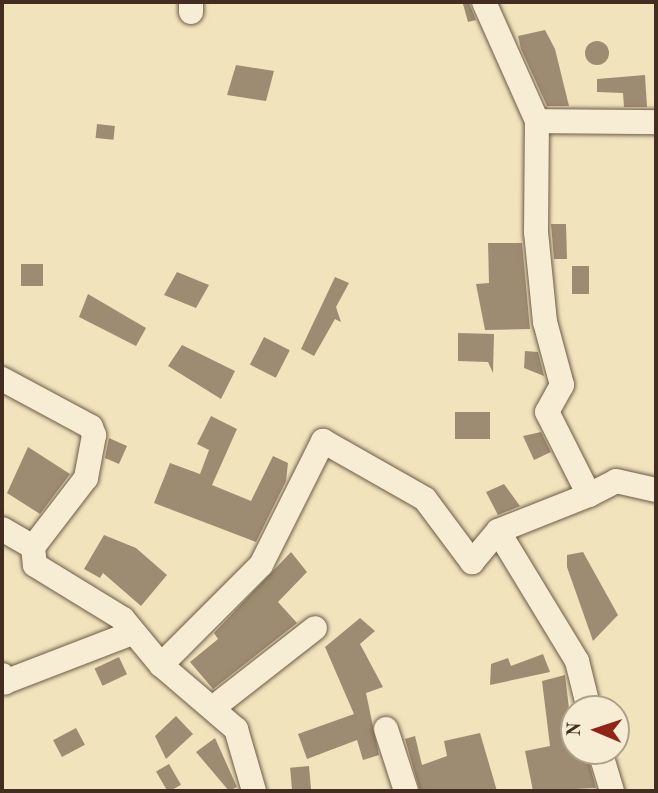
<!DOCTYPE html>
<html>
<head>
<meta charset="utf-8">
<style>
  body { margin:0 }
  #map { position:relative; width:658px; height:793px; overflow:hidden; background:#f1e4bd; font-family:"Old Standard TT",serif }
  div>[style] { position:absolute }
  .building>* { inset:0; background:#9d8c72; transform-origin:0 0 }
  .round { border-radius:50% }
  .roads { filter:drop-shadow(0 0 2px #6e5b47) drop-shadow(0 0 2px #6e5b47) }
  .minor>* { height:24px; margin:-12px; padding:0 12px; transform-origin:12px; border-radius:12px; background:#f6edd4 }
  span { translate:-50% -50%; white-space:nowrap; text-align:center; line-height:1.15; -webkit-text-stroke:5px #f6edd4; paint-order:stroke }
  .frame { position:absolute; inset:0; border:4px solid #432d20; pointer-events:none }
  .north { position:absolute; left:560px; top:695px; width:70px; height:70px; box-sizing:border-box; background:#f6edd4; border:2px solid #aea08c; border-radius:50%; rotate:272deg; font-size:19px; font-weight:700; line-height:28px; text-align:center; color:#432d20 }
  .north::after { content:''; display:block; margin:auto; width:24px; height:32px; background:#8f2418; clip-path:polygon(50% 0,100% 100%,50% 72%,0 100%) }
</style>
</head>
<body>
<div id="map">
  <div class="building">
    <i style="clip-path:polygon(469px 3px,476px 20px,468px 22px,463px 4px)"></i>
    <i style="clip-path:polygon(545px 30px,555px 49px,569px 106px,547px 106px,521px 49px,518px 36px)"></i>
    <i class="round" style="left:585px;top:41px;width:24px;height:24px"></i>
    <i style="clip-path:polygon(236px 65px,274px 71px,266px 101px,227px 95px)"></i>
    <i style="clip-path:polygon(645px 75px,647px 107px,624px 107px,623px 93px,597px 92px,597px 79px)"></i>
    <i style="left:97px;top:124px;width:18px;height:14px;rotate:6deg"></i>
    <i style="clip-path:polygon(551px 224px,566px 224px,567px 259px,554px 259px)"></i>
    <i style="clip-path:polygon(488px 243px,522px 243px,530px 329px,485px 330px,476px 284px,489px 283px)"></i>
    <i style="left:21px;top:264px;width:22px;height:22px"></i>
    <i style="left:572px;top:266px;width:17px;height:28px"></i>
    <i style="clip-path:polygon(177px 272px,209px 285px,196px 308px,164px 295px)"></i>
    <i style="clip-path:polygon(335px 277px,349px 283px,336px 307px,341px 322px,335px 319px,314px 356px,301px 349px)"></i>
    <i style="clip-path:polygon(88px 294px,146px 328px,136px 346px,79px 317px)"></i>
    <i style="clip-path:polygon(458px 333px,494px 334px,493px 373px,488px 362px,458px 361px)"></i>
    <i style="left:264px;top:337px;width:29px;height:31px;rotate:27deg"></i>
    <i style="clip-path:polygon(182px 345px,235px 371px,221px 399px,168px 366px)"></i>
    <i style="clip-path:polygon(525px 351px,538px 352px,544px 376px,524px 368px)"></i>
    <i style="left:455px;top:412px;width:35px;height:27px"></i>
    <i style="clip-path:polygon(211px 416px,237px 429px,212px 485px,251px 501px,273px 456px,288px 463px,286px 481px,256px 542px,154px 503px,170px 463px,200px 474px,209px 450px,197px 444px)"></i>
    <i style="clip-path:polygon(541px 432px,551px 452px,534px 460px,523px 436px)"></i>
    <i style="clip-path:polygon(109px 438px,127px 446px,119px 464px,105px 458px)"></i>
    <i style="clip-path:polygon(28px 447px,70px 474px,40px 514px,7px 493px)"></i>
    <i style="clip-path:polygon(504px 484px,520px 506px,498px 515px,486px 492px)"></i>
    <i style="clip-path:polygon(104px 535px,136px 548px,167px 575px,141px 606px,103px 573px,100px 578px,84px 569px)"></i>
    <i style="clip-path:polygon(291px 552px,307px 572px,278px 602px,297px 623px,213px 689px,190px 662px,218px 639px,214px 633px)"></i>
    <i style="clip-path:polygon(583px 552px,618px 615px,593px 641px,567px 567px,567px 555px)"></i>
    <i style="clip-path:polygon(360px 618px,375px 631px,360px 644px,383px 687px,366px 693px,379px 755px,363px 760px,357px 740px,307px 759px,298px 734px,354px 714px,325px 647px)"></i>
    <i style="clip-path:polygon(543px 654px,550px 672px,490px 685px,491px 664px,508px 658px,511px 666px)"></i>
    <i style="left:119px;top:657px;width:19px;height:27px;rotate:65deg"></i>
    <i style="clip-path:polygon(565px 675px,574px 751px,586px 751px,596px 788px,533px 791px,525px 751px,550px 746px,542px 681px)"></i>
    <i style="clip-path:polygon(176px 716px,193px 734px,166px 759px,155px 736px)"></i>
    <i style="left:76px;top:728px;width:19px;height:26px;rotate:62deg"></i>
    <i style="clip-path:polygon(480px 733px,497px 791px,420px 791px,405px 739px,415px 736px,422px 765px,447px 756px,444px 741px)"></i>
    <i style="clip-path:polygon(215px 738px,237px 787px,229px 791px,196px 752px)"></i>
    <i style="left:169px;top:764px;width:24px;height:15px;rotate:60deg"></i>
    <i style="left:309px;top:766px;width:25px;height:19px;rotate:85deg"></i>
  </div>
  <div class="roads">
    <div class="minor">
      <i style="left:191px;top:12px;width:10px;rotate:-90deg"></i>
      <i style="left:537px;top:121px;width:119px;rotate:0.5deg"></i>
      <i style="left:2px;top:379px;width:101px;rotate:28.3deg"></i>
      <i style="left:91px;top:427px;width:9px;rotate:69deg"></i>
      <i style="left:94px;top:435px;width:44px;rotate:100.5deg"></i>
      <i style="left:86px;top:478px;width:87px;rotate:127.5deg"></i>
      <i style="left:33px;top:547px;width:18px;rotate:84deg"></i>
      <i style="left:35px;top:565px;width:103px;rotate:31.5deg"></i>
      <i style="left:123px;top:619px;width:60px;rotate:50.4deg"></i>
      <i style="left:161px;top:665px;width:99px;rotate:40.5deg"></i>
      <i style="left:236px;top:729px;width:65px;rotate:73.8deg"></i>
      <i style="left:589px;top:495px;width:30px;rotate:-27deg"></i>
      <i style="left:616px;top:481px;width:41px;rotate:12.7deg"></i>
      <i style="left:2px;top:529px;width:36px;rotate:30deg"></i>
      <i style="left:498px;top:531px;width:152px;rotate:58.7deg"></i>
      <i style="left:577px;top:661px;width:49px;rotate:76deg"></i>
      <i style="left:161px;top:665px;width:141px;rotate:-45deg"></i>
      <i style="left:261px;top:565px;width:139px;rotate:-63.4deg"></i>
      <i style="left:323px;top:441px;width:117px;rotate:29.6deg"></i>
      <i style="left:425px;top:499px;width:79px;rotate:53.3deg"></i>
      <i style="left:472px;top:562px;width:40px;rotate:-50deg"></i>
      <i style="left:498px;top:531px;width:98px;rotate:-21.6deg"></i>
      <i style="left:589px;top:495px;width:93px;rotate:-116.8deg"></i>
      <i style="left:547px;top:412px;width:31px;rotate:-61deg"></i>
      <i style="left:562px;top:385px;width:65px;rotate:-105.1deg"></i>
      <i style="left:545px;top:322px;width:90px;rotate:-95.7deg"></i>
      <i style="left:536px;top:232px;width:111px;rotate:-89.5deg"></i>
      <i style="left:537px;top:121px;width:130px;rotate:-114deg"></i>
      <i style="left:2px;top:675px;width:8px;rotate:67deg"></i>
      <i style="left:5px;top:682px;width:136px;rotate:-21.1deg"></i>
      <i style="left:214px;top:707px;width:128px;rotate:-38deg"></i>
      <i style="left:386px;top:729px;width:65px;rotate:72.1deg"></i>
      <i style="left:600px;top:751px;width:42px;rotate:73.3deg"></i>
    </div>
  </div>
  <div class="frame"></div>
  <div class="north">N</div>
</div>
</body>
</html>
